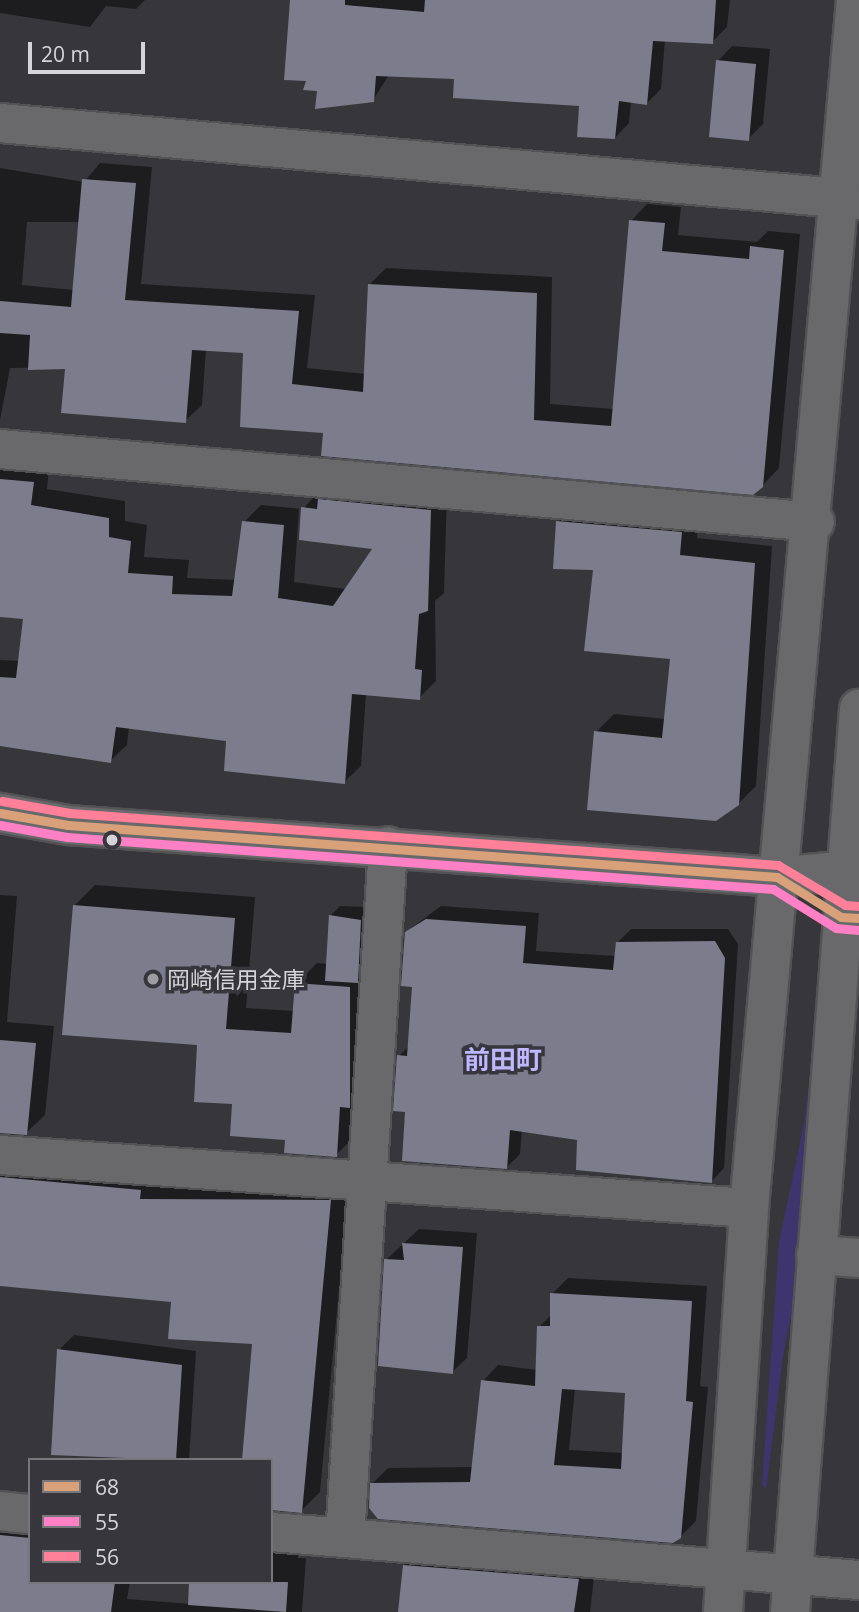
<!DOCTYPE html>
<html>
<head>
<meta charset="utf-8">
<style>
  body { margin:0 }
  #map { position:relative; width:859px; height:1612px; overflow:hidden; background:#37373b; font-family:"Open Sans","Noto Sans JP",sans-serif }
  div>[style] { position:absolute }
  .green>* { inset:0; background:#3e356f }
  .shadow>* { inset:0; background:#0007 }
  .building>* { inset:0; background:#7d7c8d }
  .roads { filter:drop-shadow(2px 0 #535356) drop-shadow(-2px 0 #535356) drop-shadow(0 2px #535356) drop-shadow(0 -2px #535356) }
  .minor>* { height:38px; margin:-19px; padding:0 19px; transform-origin:19px; border-radius:19px; background:#69696b }
  .tertiary>* { height:38px; margin:-19px; padding:0 19px; transform-origin:19px; border-radius:19px; background:#69696b }
  .bus-1>* { height:9px; margin:-4.5px; padding:0 4.5px; transform-origin:4.5px; border-radius:4.5px; background:#d9a179 }
  .bus-2>* { height:9px; margin:-4.5px; padding:0 4.5px; transform-origin:4.5px; border-radius:4.5px; background:#ff80c5 }
  .bus-3>* { height:9px; margin:-4.5px; padding:0 4.5px; transform-origin:4.5px; border-radius:4.5px; background:#ff8098 }
  .dots>* { width:19px; height:19px; translate:-50% -50%; box-sizing:border-box; border:4px solid #36363c; border-radius:50% }
  span { translate:-50% -50%; white-space:nowrap; text-align:center; line-height:1.15; -webkit-text-stroke:7px #36363c; paint-order:stroke }
  .poi-label { font-size:23px; color:#d5d5d9 }
  .left { translate:0 -50%; text-align:left }
  .quarter-label { font-size:26px; color:#bdb8ff; font-weight:700 }
  .legend { position:absolute; left:28px; top:1458px; width:245px; height:126px; box-sizing:border-box; background:#36363c; border:2px solid #76767b; margin:0; padding:9px 12px; list-style:none; font-size:21px; color:#d5d5d9 }
  .legend li { display:flex; align-items:center; gap:14px; height:35px }
  .legend b { width:35px; border:2px solid #76767b }
  .scale { position:absolute; left:28px; top:42px; width:117px; height:32px; box-sizing:border-box; border:4px solid #d5d5d9; border-top:0; padding-left:9px; font-size:21px; line-height:24px; white-space:nowrap; color:#d5d5d9; -webkit-text-stroke:5px #36363c; paint-order:stroke }
</style>
</head>
<body>
<div id="map">
  <div class="green">
    <div style="clip-path:polygon(819px 996px,808px 1231px,783px 1356px,766px 1489px,762px 1484px,779px 1242px,804px 1124px)"></div>
  </div>
  <div class="shadow">
    <div style="clip-path:polygon(0 0,145px 0,136px 9px,106px 6px,90px 27px,0 13px)"></div>
    <div style="clip-path:polygon(292px 0,730px 0,727px 27px,712px 42px,665px 39px,661px 89px,647px 103px,631px 101px,629px 123px,615px 138px,581px 104px,456px 77px,389px 75px,373px 100px,308px 79px)"></div>
    <div style="clip-path:polygon(732px 46px,770px 49px,763px 124px,748px 139px,718px 61px)"></div>
    <div style="clip-path:polygon(evenodd,100px 163px,152px 167px,141px 284px,315px 295px,307px 368px,366px 374px,369px 285px,386px 268px,552px 277px,550px 404px,614px 409px,631px 221px,647px 204px,681px 207px,678px 235px,757px 242px,768px 231px,800px 234px,779px 468px,762px 486px,324px 431px,245px 352px,206px 349px,202px 405px,185px 421px,67px 367px,10px 368px,0 420px,0 168px,84px 182px,100px 163px,27px 222px,80px 222px,74px 290px,22px 285px,27px 222px)"></div>
    <div style="clip-path:polygon(evenodd,0 458px,49px 466px,47px 489px,125px 501px,125px 521px,147px 525px,144px 557px,189px 560px,187px 578px,236px 580px,244px 522px,261px 505px,303px 509px,319px 491px,447px 493px,444px 593px,435px 601px,436px 681px,419px 698px,366px 694px,361px 766px,344px 782px,228px 739px,129px 727px,127px 745px,110px 761px,0 745px,0 660px,20px 661px,25px 617px,0 615px,0 458px,299px 509px,375px 547px,346px 589px,294px 582px,299px 509px)"></div>
    <div style="clip-path:polygon(576px 504px,699px 515px,697px 538px,772px 546px,756px 786px,738px 804px,596px 732px,614px 714px,666px 719px,672px 657px,558px 522px)"></div>
    <div style="clip-path:polygon(95px 885px,255px 897px,246px 1008px,294px 1011px,296px 984px,317px 963px,327px 964px,330px 916px,340px 906px,367px 907px,357px 1134px,336px 1155px,287px 1138px,233px 1103px,199px 1044px,74px 906px)"></div>
    <div style="clip-path:polygon(0 895px,17px 896px,7px 1022px,54px 1026px,45px 1115px,26px 1133px,0 1133px)"></div>
    <div style="clip-path:polygon(441px 906px,539px 913px,536px 951px,616px 956px,617px 943px,631px 929px,728px 929px,738px 944px,724px 1168px,711px 1182px,579px 1138px,522px 1130px,520px 1154px,507px 1167px,407px 1110px,399px 1056px,410px 1045px,414px 985px,406px 932px)"></div>
    <div style="clip-path:polygon(0 1161px,349px 1183px,320px 1492px,301px 1511px,271px 1510px,271px 1460px,254px 1343px,173px 1300px,0 1284px)"></div>
    <div style="clip-path:polygon(419px 1229px,477px 1233px,467px 1358px,452px 1372px,386px 1260px)"></div>
    <div style="clip-path:polygon(evenodd,568px 1278px,707px 1286px,700px 1386px,708px 1387px,696px 1521px,680px 1537px,372px 1484px,388px 1468px,474px 1467px,483px 1381px,498px 1365px,537px 1370px,539px 1327px,552px 1314px,552px 1294px,568px 1278px,575px 1388px,627px 1391px,624px 1453px,569px 1450px,575px 1388px)"></div>
    <div style="clip-path:polygon(74px 1335px,196px 1351px,189px 1460px,136px 1460px,59px 1350px)"></div>
    <div style="clip-path:polygon(0 1516px,30px 1518px,30px 1582px,130px 1582px,127px 1599px,243px 1608px,271px 1582px,271px 1520px,299px 1537px,298px 1558px,306px 1558px,302px 1612px,0 1612px)"></div>
    <div style="clip-path:polygon(423px 1547px,596px 1561px,590px 1612px,400px 1612px,404px 1565px)"></div>
  </div>
  <div class="building">
    <div style="clip-path:polygon(290px 0,345px 0,345px 5px,424px 12px,425px 0,716px 0,713px 44px,653px 41px,647px 105px,619px 101px,615px 139px,577px 137px,579px 106px,453px 98px,454px 79px,376px 76px,374px 102px,315px 109px,317px 91px,303px 90px,306px 81px,284px 80px)"></div>
    <div style="clip-path:polygon(716px 60px,756px 64px,749px 141px,709px 137px)"></div>
    <div style="clip-path:polygon(82px 179px,136px 183px,125px 300px,299px 311px,292px 384px,363px 392px,368px 284px,537px 293px,534px 420px,611px 426px,629px 220px,665px 223px,662px 251px,749px 259px,750px 246px,784px 250px,763px 487px,753px 495px,321px 456px,323px 433px,240px 427px,243px 353px,192px 350px,186px 423px,61px 413px,65px 369px,28px 370px,30px 335px,0 333px,0 301px,71px 307px)"></div>
    <div style="clip-path:polygon(0 479px,34px 482px,31px 505px,109px 518px,109px 537px,131px 541px,128px 573px,173px 576px,172px 594px,232px 596px,242px 521px,284px 525px,278px 598px,333px 606px,372px 549px,299px 540px,301px 507px,317px 509px,318px 499px,431px 510px,428px 611px,419px 614px,415px 669px,422px 670px,420px 700px,352px 694px,345px 784px,224px 771px,226px 741px,116px 727px,111px 763px,0 746px,0 677px,16px 678px,23px 619px,0 617px)"></div>
    <div style="clip-path:polygon(556px 521px,682px 532px,680px 555px,755px 563px,739px 805px,716px 821px,587px 810px,594px 731px,662px 738px,670px 659px,584px 651px,593px 570px,553px 569px)"></div>
    <div style="clip-path:polygon(73px 905px,235px 918px,226px 1029px,291px 1033px,295px 983px,350px 987px,350px 1108px,340px 1107px,337px 1157px,284px 1153px,285px 1140px,230px 1136px,232px 1104px,194px 1102px,197px 1045px,62px 1035px)"></div>
    <div style="clip-path:polygon(329px 915px,361px 920px,358px 983px,325px 981px)"></div>
    <div style="clip-path:polygon(426px 919px,526px 926px,523px 963px,613px 970px,616px 942px,715px 941px,725px 958px,712px 1183px,576px 1170px,577px 1140px,510px 1130px,507px 1169px,402px 1161px,405px 1112px,393px 1111px,397px 1055px,407px 1056px,412px 987px,401px 986px,405px 932px)"></div>
    <div style="clip-path:polygon(0 1040px,36px 1043px,27px 1135px,0 1133px)"></div>
    <div style="clip-path:polygon(0 1177px,141px 1190px,140px 1199px,331px 1200px,302px 1513px,271px 1510px,271px 1460px,242px 1460px,252px 1344px,168px 1339px,171px 1302px,0 1286px)"></div>
    <div style="clip-path:polygon(402px 1243px,463px 1247px,453px 1374px,378px 1366px,384px 1259px,404px 1260px)"></div>
    <div style="clip-path:polygon(evenodd,550px 1293px,692px 1301px,686px 1401px,693px 1402px,681px 1538px,673px 1543px,378px 1519px,369px 1508px,370px 1483px,470px 1482px,481px 1380px,535px 1386px,537px 1326px,550px 1326px,550px 1293px,562px 1389px,625px 1393px,621px 1469px,554px 1465px,562px 1389px)"></div>
    <div style="clip-path:polygon(57px 1349px,182px 1365px,176px 1460px,51px 1455px)"></div>
    <div style="clip-path:polygon(0 1535px,30px 1538px,30px 1582px,115px 1582px,111px 1612px,0 1612px)"></div>
    <div style="clip-path:polygon(403px 1565px,579px 1579px,574px 1612px,398px 1612px)"></div>
    <div style="clip-path:polygon(189px 1582px,288px 1582px,286px 1612px,188px 1605px)"></div>
  </div>
  <div class="roads">
    <div class="minor">
      <div style="left:0;top:449px;width:818px;rotate:5.12deg"></div>
      <div style="left:0;top:1155px;width:751px;rotate:4.05deg"></div>
      <div style="left:816px;top:1255px;width:43px;rotate:4deg"></div>
      <div style="left:0;top:1511px;width:30px;rotate:6deg"></div>
      <div style="left:271px;top:1532px;width:590px;rotate:4.67deg"></div>
      <div style="left:345px;top:1538px;width:693px;rotate:-86.44deg"></div>
    </div>
    <div class="tertiary">
      <div style="left:0;top:123px;width:862px;rotate:5.12deg"></div>
      <div style="left:0;top:813px;width:69px;rotate:10deg"></div>
      <div style="left:68px;top:825px;width:711px;rotate:4.19deg"></div>
      <div style="left:777px;top:877px;width:82px;rotate:-5.6deg"></div>
      <div style="left:723px;top:1612px;width:405px;rotate:-86.3deg"></div>
      <div style="left:749px;top:1208px;width:1213px;rotate:-84.94deg"></div>
      <div style="left:790px;top:1612px;width:906px;rotate:-85.63deg"></div>
    </div>
  </div>
  <div class="bus-1">
    <div style="left:0;top:813px;width:69px;rotate:10deg"></div>
    <div style="left:68px;top:825px;width:711px;rotate:4.19deg"></div>
    <div style="left:777px;top:877px;width:75px;rotate:32deg"></div>
    <div style="left:841px;top:917px;width:18px;rotate:3deg"></div>
  </div>
  <div class="bus-2">
    <div style="left:0;top:825px;width:68px;rotate:10.2deg"></div>
    <div style="left:67px;top:837px;width:708px;rotate:4.21deg"></div>
    <div style="left:773px;top:889px;width:74px;rotate:31.8deg"></div>
    <div style="left:836px;top:928px;width:22px;rotate:5deg"></div>
  </div>
  <div class="bus-3">
    <div style="left:2px;top:801px;width:69px;rotate:10deg"></div>
    <div style="left:70px;top:813px;width:710px;rotate:4.2deg"></div>
    <div style="left:778px;top:865px;width:78px;rotate:30.8deg"></div>
    <div style="left:845px;top:905px;width:14px;rotate:4deg"></div>
  </div>
  <div class="dots">
    <div style="left:112px;top:840px;background:#d5d5d9"></div>
    <div style="left:153px;top:979px;background:#9e9ea2"></div>
  </div>
  <div class="poi-label">
    <span class="left" style="left:167px;top:979px">岡崎信用金庫</span>
  </div>
  <div class="quarter-label">
    <span style="left:503px;top:1060px">前田町</span>
  </div>
  <ul class="legend">
  <li><b style="height:9px;background:#d9a179"></b>68</li>
  <li><b style="height:9px;background:#ff80c5"></b>55</li>
  <li><b style="height:9px;background:#ff8098"></b>56</li>
  </ul>
  <div class="scale">20 m</div>
</div>
</body>
</html>
